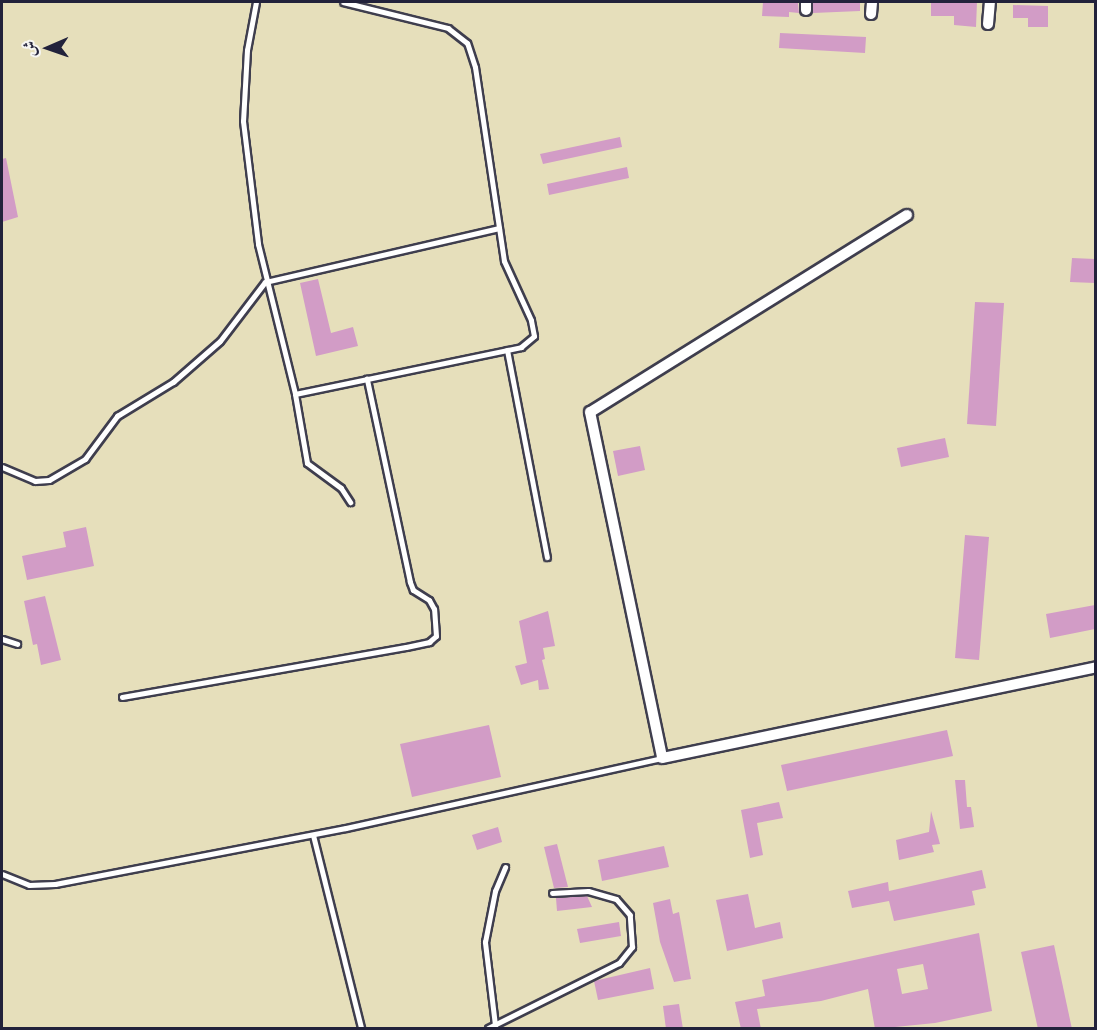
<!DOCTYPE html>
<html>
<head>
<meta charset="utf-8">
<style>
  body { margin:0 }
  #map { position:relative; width:1097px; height:1030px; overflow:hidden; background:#e6dfbb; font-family:"IM FELL French Canon",Amiri,serif }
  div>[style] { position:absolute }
  .building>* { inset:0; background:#d29cc6 }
  .roads { filter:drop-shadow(2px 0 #3f3e4e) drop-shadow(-2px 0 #3f3e4e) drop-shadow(0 2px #3f3e4e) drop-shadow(0 -2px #3f3e4e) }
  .service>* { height:5px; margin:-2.5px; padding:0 2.5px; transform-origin:2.5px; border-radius:2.5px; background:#fff }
  .minor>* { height:10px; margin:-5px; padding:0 5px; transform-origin:5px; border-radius:5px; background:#fff }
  span { translate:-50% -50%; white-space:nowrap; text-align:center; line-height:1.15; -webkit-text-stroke:4.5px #f6f6f2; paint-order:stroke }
  .frame { position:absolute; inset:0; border:3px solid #22223b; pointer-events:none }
  .north { position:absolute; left:18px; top:18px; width:60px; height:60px; -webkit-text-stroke:4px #f6f6f2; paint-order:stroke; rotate:268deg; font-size:16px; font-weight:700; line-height:24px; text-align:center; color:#22223b }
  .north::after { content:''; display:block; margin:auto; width:21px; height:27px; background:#22223b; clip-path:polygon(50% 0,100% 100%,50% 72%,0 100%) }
</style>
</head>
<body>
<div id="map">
  <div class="building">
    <div style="clip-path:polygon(763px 2px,798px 3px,799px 13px,789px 12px,789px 17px,762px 16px)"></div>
    <div style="clip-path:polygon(813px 2px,860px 2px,860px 11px,813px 13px)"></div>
    <div style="clip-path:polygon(931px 2px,977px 2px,976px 27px,954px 25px,954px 16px,931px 16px)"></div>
    <div style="clip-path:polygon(1013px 5px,1048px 6px,1048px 27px,1028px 27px,1028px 18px,1013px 18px)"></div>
    <div style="clip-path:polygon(780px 33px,866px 37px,865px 53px,779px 48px)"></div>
    <div style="clip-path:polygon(620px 137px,622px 147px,543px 164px,540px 154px)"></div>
    <div style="clip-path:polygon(6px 158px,18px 217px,2px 222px,2px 159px)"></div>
    <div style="clip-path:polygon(627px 167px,629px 178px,549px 195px,547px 184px)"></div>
    <div style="clip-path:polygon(1072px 258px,1095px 259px,1095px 283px,1070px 282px)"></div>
    <div style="clip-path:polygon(318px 279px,331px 333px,353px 327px,358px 346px,316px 356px,300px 283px)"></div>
    <div style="clip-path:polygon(975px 302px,1004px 303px,996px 426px,967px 424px)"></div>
    <div style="clip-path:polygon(945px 438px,949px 457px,901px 467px,897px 448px)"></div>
    <div style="clip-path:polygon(640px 446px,645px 470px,618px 476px,613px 451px)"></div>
    <div style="clip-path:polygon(86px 527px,94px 566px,27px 580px,22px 556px,66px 547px,63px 532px)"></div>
    <div style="clip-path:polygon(965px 535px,989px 537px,979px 660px,955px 658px)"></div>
    <div style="clip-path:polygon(45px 596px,61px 660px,41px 665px,37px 644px,33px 645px,24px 601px)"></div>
    <div style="clip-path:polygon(1095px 605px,1095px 629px,1050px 638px,1046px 614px)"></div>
    <div style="clip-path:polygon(548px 611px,555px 646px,543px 648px,545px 659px,542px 660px,549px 689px,539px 690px,538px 680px,521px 685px,515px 666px,527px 663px,519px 621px)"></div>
    <div style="clip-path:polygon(489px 725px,501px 777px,412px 797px,400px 744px)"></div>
    <div style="clip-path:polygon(947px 730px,953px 756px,787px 791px,781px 765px)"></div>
    <div style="clip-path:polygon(955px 780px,965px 780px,967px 807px,971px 807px,974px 827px,960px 829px)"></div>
    <div style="clip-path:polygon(779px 802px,783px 818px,757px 823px,763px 855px,750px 858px,741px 810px)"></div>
    <div style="clip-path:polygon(931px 811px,940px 844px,932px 845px,934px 852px,899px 860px,896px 840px,929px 832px)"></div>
    <div style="clip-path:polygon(498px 827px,502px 842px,477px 850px,472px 835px)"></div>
    <div style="clip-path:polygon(557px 844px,568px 887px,554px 888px,544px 847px)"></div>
    <div style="clip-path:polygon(664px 846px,669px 867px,602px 881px,598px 860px)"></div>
    <div style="clip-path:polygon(982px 870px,986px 888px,972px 891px,975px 905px,894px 921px,889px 901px,852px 908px,848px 891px,888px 882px,889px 891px)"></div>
    <div style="clip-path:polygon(748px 894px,755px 928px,780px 922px,783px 938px,727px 951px,716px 900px)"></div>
    <div style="clip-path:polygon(587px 896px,592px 907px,557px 911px,556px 898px)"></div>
    <div style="clip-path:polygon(670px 899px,673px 914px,679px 912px,691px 979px,674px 982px,660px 942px,653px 903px)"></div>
    <div style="clip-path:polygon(619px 922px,621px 936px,580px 943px,577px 929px)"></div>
    <div style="clip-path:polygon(evenodd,979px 933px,992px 1011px,935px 1023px,875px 1029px,868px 989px,821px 1001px,757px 1009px,761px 1029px,741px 1029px,735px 1002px,765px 996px,762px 980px,979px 933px,923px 964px,928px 989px,902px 994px,897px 969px,923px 964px)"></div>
    <div style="clip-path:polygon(1054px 945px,1072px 1029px,1038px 1029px,1021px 952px)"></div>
    <div style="clip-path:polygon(650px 968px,654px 989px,598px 1000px,594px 981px)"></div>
    <div style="clip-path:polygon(679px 1004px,683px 1029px,666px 1029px,663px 1006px)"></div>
  </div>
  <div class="roads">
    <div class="service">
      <div style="left:256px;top:2px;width:49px;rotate:100.6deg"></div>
      <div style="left:247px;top:50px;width:71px;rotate:93.2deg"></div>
      <div style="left:243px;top:121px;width:124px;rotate:83deg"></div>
      <div style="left:258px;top:244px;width:154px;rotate:76.1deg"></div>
      <div style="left:295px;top:394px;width:70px;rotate:80.1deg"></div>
      <div style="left:307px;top:463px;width:42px;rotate:36.3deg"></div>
      <div style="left:341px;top:488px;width:17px;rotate:57deg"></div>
      <div style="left:507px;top:350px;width:211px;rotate:79.1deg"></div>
      <div style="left:295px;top:394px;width:231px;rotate:-11.7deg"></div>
      <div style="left:521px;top:347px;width:17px;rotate:-40deg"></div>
      <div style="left:534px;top:336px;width:16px;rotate:-101deg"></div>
      <div style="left:531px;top:320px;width:65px;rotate:-114.6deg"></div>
      <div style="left:504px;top:261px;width:196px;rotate:-98.5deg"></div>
      <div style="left:475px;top:67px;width:25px;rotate:-108deg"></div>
      <div style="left:467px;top:43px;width:24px;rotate:-142deg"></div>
      <div style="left:448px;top:28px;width:108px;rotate:-166.1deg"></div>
      <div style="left:2px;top:467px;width:36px;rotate:23deg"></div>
      <div style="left:35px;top:481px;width:14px;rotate:-4deg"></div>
      <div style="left:49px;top:480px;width:42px;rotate:-30.3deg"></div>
      <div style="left:85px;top:459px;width:54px;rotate:-53.3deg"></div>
      <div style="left:117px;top:416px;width:66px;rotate:-31.3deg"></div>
      <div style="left:173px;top:382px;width:62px;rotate:-41.1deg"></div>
      <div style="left:220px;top:341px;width:74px;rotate:-52.7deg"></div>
      <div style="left:265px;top:282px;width:240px;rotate:-13deg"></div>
      <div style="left:2px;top:639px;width:16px;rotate:18deg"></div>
      <div style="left:122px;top:697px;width:288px;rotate:-10deg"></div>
      <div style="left:406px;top:647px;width:24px;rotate:-12deg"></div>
      <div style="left:429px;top:642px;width:9px;rotate:-41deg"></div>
      <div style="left:436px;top:636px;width:27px;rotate:-94deg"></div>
      <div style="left:434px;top:609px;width:10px;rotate:-119deg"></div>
      <div style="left:429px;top:600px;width:19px;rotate:-148deg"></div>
      <div style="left:413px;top:590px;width:9px;rotate:-111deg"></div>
      <div style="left:410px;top:582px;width:208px;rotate:-102deg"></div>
      <div style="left:313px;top:835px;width:199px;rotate:76deg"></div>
      <div style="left:2px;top:874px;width:29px;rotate:22deg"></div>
      <div style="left:29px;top:885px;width:26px;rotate:-2deg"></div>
      <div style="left:55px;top:884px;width:296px;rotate:-10.9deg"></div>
      <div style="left:346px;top:828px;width:324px;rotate:-12.5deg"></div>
      <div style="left:495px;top:1025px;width:84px;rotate:-96.9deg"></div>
      <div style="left:485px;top:942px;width:52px;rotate:-78.9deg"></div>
      <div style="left:495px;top:891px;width:26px;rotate:-67deg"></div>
      <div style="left:488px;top:1028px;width:146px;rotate:-26.4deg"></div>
      <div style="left:619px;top:963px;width:21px;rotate:-51deg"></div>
      <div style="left:632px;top:947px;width:32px;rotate:-94deg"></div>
      <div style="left:630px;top:915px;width:21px;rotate:-131deg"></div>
      <div style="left:616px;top:899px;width:29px;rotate:-164deg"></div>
      <div style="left:588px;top:891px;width:36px;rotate:177deg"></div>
    </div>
    <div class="minor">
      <div style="left:806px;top:10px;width:8px;rotate:-90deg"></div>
      <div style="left:871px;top:14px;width:12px;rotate:-85deg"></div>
      <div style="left:988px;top:24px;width:22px;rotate:-85deg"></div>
      <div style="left:907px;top:215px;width:373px;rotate:148.1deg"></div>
      <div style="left:590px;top:412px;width:353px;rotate:78.2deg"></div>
      <div style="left:662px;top:758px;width:443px;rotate:-11.8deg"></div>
    </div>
  </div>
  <div class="frame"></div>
  <div class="north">ش</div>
</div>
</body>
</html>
